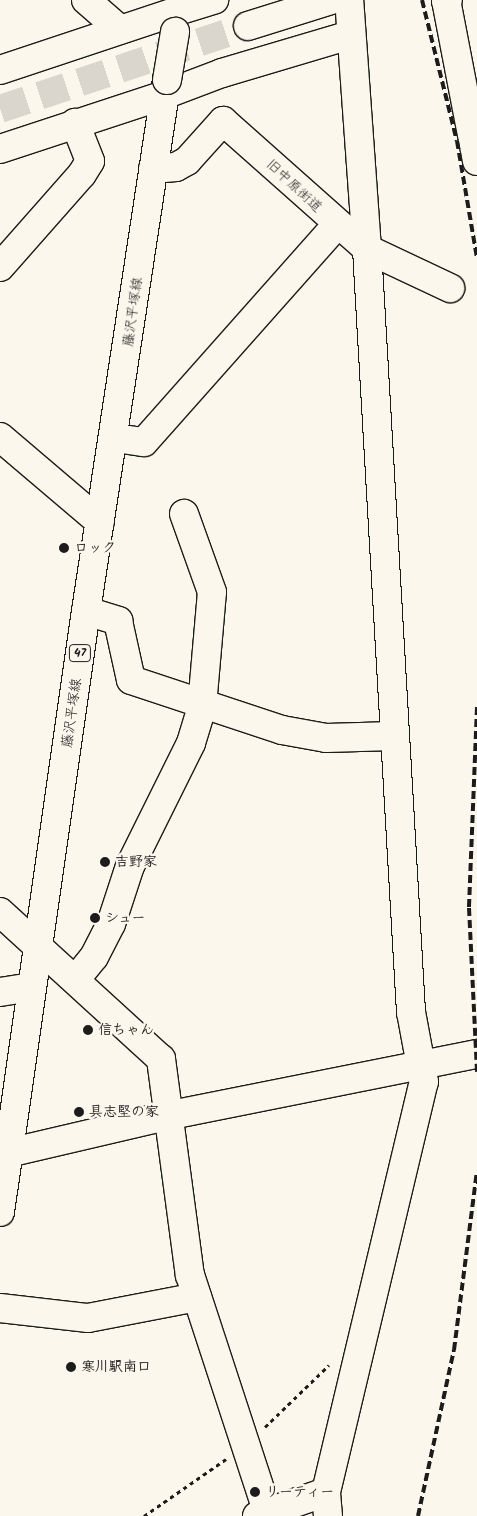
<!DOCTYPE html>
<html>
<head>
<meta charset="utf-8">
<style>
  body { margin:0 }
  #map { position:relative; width:477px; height:1516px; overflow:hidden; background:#fbf7ec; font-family:Kalam,"Klee One",sans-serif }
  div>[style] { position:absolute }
  .major-tunnel>* { height:28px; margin-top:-14px; transform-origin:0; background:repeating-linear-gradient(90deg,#dad6cd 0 28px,transparent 0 42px) }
  .path>* { height:3px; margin-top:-1.5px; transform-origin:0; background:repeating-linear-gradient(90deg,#1c1c1c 0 4px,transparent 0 8px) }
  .roads { filter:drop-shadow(1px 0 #1c1c1c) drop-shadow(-1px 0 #1c1c1c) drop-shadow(0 1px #1c1c1c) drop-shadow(0 -1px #1c1c1c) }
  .minor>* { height:28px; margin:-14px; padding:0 14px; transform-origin:14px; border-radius:14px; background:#fbf7ec }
  .major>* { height:28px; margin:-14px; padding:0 14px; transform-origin:14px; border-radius:14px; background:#fbf7ec }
  .rail>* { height:4px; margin-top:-2px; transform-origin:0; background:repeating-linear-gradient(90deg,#1c1c1c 0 8px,transparent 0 12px) }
  .bridges { filter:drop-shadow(1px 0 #1c1c1c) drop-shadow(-1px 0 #1c1c1c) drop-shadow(0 1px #1c1c1c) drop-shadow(0 -1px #1c1c1c) }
  .major-bridge>* { height:28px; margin:-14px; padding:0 14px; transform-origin:14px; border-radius:14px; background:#fbf7ec }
  .dots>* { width:14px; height:14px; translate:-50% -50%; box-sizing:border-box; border:2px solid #fbf7ec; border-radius:50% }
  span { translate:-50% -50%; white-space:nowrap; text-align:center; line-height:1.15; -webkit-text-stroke:5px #fbf7ec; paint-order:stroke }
  .shield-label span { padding:1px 4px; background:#fbf7ec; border:1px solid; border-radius:4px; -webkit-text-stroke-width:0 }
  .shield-label { font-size:12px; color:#1c1c1c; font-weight:700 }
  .street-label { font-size:14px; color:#1c1c1c }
  .poi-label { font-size:14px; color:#1c1c1c; font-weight:700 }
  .left { translate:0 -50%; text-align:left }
</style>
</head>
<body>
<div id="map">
  <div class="major-tunnel">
    <div style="left:0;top:109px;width:262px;rotate:-18.5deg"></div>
  </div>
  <div class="path">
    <div style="left:265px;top:1427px;width:89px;rotate:-44.1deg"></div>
    <div style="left:144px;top:1516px;width:100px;rotate:-34.8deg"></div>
  </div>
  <div class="roads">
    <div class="minor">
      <div style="left:86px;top:0;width:43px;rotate:41.2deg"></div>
      <div style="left:446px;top:0;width:164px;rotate:79.1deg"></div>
      <div style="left:177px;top:11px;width:39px;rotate:-17deg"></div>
      <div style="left:164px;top:95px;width:62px;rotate:-20.8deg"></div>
      <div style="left:222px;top:73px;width:134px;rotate:-16.5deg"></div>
      <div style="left:153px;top:169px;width:23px;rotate:-5deg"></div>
      <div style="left:176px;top:167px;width:13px;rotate:-29deg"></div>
      <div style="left:187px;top:161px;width:54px;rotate:-48deg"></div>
      <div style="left:223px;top:121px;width:193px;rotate:41.6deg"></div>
      <div style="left:367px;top:249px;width:92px;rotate:25.2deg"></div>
      <div style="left:0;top:267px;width:124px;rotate:-48.6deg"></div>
      <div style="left:82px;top:174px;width:15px;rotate:-58deg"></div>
      <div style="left:90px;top:161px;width:41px;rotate:-111.5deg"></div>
      <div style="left:0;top:437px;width:131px;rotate:40.4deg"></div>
      <div style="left:115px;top:438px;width:29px;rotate:8deg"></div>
      <div style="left:144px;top:442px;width:290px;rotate:-48.4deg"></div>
      <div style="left:86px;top:611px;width:34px;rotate:17deg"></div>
      <div style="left:118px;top:621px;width:60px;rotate:77.6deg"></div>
      <div style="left:131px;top:680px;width:159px;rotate:18.3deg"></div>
      <div style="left:282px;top:730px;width:45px;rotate:10.3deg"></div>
      <div style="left:326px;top:738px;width:68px;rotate:-1.7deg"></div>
      <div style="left:0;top:912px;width:218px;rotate:42.4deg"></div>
      <div style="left:161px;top:1059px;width:218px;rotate:82.4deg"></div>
      <div style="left:190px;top:1275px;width:250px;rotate:71.9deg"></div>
      <div style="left:76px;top:979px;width:28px;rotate:-51deg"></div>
      <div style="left:94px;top:957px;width:37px;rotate:-63deg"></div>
      <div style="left:111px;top:924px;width:61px;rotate:-71.9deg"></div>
      <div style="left:130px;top:866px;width:137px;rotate:-63.6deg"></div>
      <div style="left:191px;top:743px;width:39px;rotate:-73deg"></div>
      <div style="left:202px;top:706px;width:114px;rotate:-85deg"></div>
      <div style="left:212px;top:592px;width:83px;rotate:-109.7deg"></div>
      <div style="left:0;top:992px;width:32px;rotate:-9deg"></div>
      <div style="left:0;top:1155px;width:176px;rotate:-13.2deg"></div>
      <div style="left:171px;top:1115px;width:312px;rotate:-11.3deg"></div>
      <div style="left:0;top:1308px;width:89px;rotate:6.5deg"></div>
      <div style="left:88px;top:1318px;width:111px;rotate:-10.9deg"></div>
      <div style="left:257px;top:1516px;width:73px;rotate:-19.2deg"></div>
      <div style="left:328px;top:1516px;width:24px;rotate:-95deg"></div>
      <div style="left:326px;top:1492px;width:422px;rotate:-76.6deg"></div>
      <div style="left:424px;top:1082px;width:71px;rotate:-100.5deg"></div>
      <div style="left:411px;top:1012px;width:764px;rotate:-93.3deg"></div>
      <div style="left:367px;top:249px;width:250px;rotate:-94.1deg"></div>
    </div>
    <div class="major">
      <div style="left:446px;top:1px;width:2px;rotate:-27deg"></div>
      <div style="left:248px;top:26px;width:87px;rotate:-17.4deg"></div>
      <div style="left:0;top:70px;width:187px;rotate:-18.4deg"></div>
      <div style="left:0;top:149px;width:173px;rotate:-18.2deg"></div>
      <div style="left:0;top:1212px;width:607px;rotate:-81.86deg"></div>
      <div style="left:86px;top:611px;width:537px;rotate:-81.33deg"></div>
    </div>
  </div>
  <div class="rail">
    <div style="left:422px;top:0;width:145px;rotate:76.1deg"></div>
    <div style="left:457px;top:141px;width:119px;rotate:80.3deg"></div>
    <div style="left:477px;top:707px;width:201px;rotate:92.3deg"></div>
    <div style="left:469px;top:908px;width:165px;rotate:87.2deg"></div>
    <div style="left:418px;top:1516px;width:170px;rotate:-77.8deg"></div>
    <div style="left:454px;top:1350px;width:180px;rotate:-82.7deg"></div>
  </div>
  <div class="bridges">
    <div class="major-bridge">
      <div style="left:167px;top:80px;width:49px;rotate:-80.5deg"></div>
    </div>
  </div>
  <div class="dots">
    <div style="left:64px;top:548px;background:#1c1c1c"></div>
    <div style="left:105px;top:862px;background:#1c1c1c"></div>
    <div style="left:95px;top:918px;background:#1c1c1c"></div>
    <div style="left:88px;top:1030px;background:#1c1c1c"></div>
    <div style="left:79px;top:1112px;background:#1c1c1c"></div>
    <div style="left:71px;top:1367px;background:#1c1c1c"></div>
    <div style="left:255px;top:1492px;background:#1c1c1c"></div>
  </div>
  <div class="shield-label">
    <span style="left:80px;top:653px">47</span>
  </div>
  <div class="street-label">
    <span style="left:294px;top:186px;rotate:43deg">旧中原街道</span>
    <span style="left:133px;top:312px;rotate:-82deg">藤沢平塚線</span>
    <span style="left:72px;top:713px;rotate:-82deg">藤沢平塚線</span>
  </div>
  <div class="poi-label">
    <span class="left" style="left:74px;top:548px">ロック</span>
    <span class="left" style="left:115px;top:862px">吉野家</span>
    <span class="left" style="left:105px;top:918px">シュー</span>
    <span class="left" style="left:98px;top:1030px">信ちゃん</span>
    <span class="left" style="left:89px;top:1112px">具志堅の家</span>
    <span class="left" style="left:81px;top:1367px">寒川駅南口</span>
    <span class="left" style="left:265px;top:1492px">リーティー</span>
  </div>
</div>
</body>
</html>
